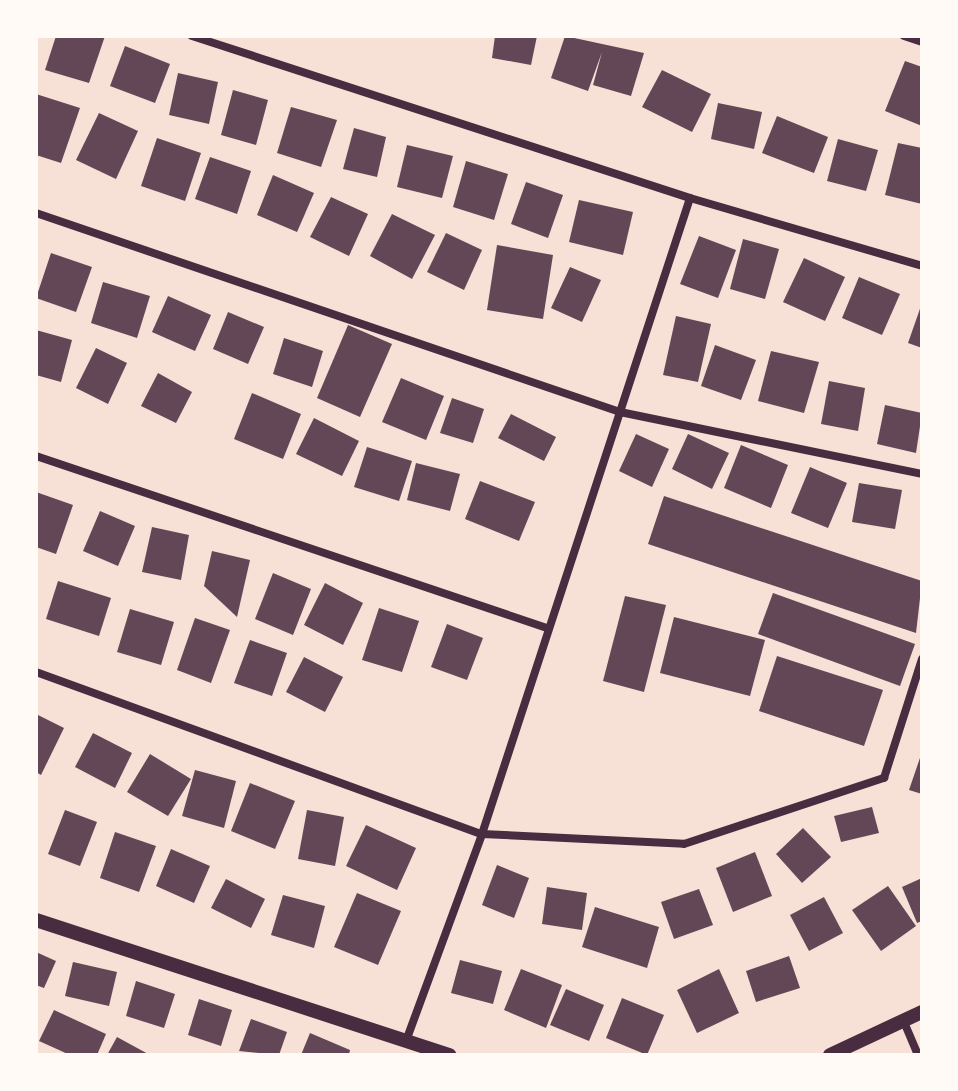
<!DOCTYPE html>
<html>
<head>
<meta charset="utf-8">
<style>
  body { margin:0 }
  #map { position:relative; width:958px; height:1091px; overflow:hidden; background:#f7e1d7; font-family:Quicksand,sans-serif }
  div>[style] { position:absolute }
  .building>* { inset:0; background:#644757 }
  .minor>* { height:8px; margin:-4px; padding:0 4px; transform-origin:4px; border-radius:4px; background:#4a2c40 }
  .tertiary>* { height:14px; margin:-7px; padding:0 7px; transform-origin:7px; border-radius:7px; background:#4a2c40 }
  span { translate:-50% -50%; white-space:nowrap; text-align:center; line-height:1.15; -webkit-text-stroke:6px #fffaf5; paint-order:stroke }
  .frame { position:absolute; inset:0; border:38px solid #fffaf5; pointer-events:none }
</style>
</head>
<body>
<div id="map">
  <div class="building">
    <div style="clip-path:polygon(56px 36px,105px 36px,89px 83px,45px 70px)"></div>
    <div style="clip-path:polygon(495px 36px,537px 36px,531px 65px,492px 58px)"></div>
    <div style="clip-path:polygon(565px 36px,644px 53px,631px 96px,593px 85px,602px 52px,588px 91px,551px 78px)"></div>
    <div style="clip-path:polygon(125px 46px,170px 64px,155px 103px,110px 86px)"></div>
    <div style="clip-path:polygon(905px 61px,922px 67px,922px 126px,885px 111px)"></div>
    <div style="clip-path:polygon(662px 70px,711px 94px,692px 132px,642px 107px)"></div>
    <div style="clip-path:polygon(178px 73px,218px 82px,209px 124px,169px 115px)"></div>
    <div style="clip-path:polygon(233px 90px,268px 100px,256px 145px,221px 135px)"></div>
    <div style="clip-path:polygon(36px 94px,80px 108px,61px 163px,36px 155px)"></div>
    <div style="clip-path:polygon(718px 103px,762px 112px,754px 149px,711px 139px)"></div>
    <div style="clip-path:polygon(291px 107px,337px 120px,321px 167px,277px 153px)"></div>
    <div style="clip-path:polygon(99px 113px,138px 131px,116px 179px,76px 160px)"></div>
    <div style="clip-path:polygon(777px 116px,828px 137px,814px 173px,762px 153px)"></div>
    <div style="clip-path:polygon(354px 128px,386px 137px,377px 177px,343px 169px)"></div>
    <div style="clip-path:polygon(157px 138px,201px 153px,185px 201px,141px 186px)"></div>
    <div style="clip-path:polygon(838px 139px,878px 150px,866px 191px,827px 181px)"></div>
    <div style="clip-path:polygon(898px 143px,922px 148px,922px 204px,885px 195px)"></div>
    <div style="clip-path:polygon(407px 145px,453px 156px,442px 198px,397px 187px)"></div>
    <div style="clip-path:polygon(210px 157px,251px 171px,237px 214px,195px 199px)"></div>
    <div style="clip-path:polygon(466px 161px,508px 174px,494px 220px,453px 207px)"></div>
    <div style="clip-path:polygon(273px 175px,314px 193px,297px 232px,257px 215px)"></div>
    <div style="clip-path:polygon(526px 182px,563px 195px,548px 238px,511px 224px)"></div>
    <div style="clip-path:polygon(331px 197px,368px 214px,349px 256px,310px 237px)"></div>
    <div style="clip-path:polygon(579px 200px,633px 212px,623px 255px,569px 242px)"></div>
    <div style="clip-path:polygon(392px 214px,435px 235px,412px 279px,370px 256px)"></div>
    <div style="clip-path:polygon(446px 233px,482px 250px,464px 290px,427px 272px)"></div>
    <div style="clip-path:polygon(699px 236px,736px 250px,718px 298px,680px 284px)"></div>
    <div style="clip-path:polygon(743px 239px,779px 249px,765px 299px,730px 289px)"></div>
    <div style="clip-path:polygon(497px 245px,553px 255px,543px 319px,487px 310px)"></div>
    <div style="clip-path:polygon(51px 253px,92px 267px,76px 312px,36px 298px)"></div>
    <div style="clip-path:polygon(804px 258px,845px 277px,825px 321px,783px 302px)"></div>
    <div style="clip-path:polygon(570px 267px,601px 280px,582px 322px,551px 308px)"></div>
    <div style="clip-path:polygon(859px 277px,900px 294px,882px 335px,842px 318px)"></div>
    <div style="clip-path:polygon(103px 282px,150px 296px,137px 338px,91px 323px)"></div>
    <div style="clip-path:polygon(168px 296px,211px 315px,195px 351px,152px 332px)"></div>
    <div style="clip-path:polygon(922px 303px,922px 348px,908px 343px)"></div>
    <div style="clip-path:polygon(228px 312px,264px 327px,248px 364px,213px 349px)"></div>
    <div style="clip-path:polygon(676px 316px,711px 324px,698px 382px,663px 375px)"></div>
    <div style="clip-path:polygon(348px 325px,392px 344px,360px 417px,317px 398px)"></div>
    <div style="clip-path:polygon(36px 330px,72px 340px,61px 382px,36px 375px)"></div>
    <div style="clip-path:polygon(284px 338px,323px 351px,312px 387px,273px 374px)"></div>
    <div style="clip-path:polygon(715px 345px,756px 360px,741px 400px,701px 386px)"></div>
    <div style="clip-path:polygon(96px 348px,127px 363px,108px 404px,76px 388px)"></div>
    <div style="clip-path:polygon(771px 351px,819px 362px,804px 413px,758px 401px)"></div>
    <div style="clip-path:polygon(158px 373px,192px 392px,176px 423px,141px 406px)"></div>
    <div style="clip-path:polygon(401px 378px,444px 396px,426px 440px,382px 422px)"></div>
    <div style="clip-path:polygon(829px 381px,865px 388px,858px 431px,821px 424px)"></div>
    <div style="clip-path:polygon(252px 393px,301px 414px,283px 459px,234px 439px)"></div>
    <div style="clip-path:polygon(452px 398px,484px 409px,473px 443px,440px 433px)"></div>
    <div style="clip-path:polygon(885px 405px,922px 413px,916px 453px,877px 444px)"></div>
    <div style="clip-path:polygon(511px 414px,556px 437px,544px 461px,498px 438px)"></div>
    <div style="clip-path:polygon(314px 418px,359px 441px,342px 476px,296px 454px)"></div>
    <div style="clip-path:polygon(636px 434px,669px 449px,652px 487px,619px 471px)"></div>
    <div style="clip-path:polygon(688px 434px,729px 453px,712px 489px,672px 469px)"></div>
    <div style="clip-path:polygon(741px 445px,788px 465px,771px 508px,724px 488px)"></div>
    <div style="clip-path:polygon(367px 447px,412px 461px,399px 501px,354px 487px)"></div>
    <div style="clip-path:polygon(416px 463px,460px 474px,450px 511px,407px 500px)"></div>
    <div style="clip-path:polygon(810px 467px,847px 483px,828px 528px,791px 513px)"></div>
    <div style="clip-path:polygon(480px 481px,535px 502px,519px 541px,465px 519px)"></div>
    <div style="clip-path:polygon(859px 483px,902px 490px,895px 529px,852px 522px)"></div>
    <div style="clip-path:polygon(36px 492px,73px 505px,56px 554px,36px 547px)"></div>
    <div style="clip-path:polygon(664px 496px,922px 581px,916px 633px,648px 544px)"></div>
    <div style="clip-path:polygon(100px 511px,135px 526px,118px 566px,83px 551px)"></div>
    <div style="clip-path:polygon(152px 527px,189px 535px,181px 580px,142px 572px)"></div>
    <div style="clip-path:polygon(212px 551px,250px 560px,237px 617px,204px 586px)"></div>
    <div style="clip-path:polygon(273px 573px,311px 589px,293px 635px,255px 619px)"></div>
    <div style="clip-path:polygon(58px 581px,111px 598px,99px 636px,46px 619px)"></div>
    <div style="clip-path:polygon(325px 583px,363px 603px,343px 645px,304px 625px)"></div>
    <div style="clip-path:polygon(773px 593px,915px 644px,900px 686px,758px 634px)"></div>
    <div style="clip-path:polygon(625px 596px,666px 605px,644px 692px,603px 681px)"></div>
    <div style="clip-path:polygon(379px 608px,419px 621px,402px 672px,362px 660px)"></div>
    <div style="clip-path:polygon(130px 609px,174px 622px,161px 665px,117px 652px)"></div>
    <div style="clip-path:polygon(674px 617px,765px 640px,750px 696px,660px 673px)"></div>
    <div style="clip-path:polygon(195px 618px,230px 630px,211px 683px,177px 670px)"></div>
    <div style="clip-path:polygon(447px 624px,483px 638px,467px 680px,431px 667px)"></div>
    <div style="clip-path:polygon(250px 640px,287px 653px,272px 696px,234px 683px)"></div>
    <div style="clip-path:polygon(777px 656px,883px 690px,864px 746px,759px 711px)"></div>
    <div style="clip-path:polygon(304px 657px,343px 677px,325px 712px,286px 692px)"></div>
    <div style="clip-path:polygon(36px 714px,64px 728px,41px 775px,36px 772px)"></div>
    <div style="clip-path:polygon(93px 733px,132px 753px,115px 788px,75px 767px)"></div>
    <div style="clip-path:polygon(922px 752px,922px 794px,909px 790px)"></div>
    <div style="clip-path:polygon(150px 754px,191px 779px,168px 816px,127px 792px)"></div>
    <div style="clip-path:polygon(195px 770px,236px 781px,224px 828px,182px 816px)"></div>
    <div style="clip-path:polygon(250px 783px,295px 801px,275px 849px,231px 831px)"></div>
    <div style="clip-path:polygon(872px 807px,879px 833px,841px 842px,834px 816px)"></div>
    <div style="clip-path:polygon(65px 810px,97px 822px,80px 866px,48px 854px)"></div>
    <div style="clip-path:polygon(307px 810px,344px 817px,335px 866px,298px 859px)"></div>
    <div style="clip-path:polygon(366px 825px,416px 848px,397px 890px,346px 866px)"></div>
    <div style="clip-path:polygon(803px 828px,831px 857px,802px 883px,776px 854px)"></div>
    <div style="clip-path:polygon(115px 832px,156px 846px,139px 892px,100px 878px)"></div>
    <div style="clip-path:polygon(171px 849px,210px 866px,194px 903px,156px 886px)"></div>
    <div style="clip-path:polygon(755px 852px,772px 896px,733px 912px,716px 868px)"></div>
    <div style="clip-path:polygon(497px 865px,529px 878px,514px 918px,482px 905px)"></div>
    <div style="clip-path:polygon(922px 878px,922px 921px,917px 923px,902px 887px)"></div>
    <div style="clip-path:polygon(226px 879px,265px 899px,251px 928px,211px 908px)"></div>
    <div style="clip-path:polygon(888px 886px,916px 926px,881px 951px,852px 910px)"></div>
    <div style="clip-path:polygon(547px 887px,587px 893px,582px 930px,542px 924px)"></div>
    <div style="clip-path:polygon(699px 889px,713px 925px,674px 939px,661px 902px)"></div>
    <div style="clip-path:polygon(357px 893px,401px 911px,378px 965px,334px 947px)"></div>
    <div style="clip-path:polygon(283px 895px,325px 906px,314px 948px,271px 935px)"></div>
    <div style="clip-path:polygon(824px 897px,843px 933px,809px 951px,790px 915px)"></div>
    <div style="clip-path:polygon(595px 907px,659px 927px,647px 968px,582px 947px)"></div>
    <div style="clip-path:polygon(36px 952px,56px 961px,44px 988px,36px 985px)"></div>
    <div style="clip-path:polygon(789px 956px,800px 988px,756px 1002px,746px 971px)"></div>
    <div style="clip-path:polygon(460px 960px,502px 971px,493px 1004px,451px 993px)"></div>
    <div style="clip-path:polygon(73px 962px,117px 972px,109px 1006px,65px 996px)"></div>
    <div style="clip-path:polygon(521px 969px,562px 985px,546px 1028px,504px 1010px)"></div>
    <div style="clip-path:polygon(719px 969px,739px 1013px,697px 1033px,677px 990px)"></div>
    <div style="clip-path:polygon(136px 981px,175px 994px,164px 1028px,126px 1016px)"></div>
    <div style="clip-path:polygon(566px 989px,604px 1005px,589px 1041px,550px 1025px)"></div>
    <div style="clip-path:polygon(622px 998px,664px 1015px,647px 1055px,606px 1038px)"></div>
    <div style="clip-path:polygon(199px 999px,232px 1010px,221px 1046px,188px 1035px)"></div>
    <div style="clip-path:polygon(54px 1010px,106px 1034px,97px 1055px,70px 1055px,39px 1041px)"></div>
    <div style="clip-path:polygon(251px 1019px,287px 1032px,279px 1055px,239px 1051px)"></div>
    <div style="clip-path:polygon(310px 1033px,350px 1050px,349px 1055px,301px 1055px)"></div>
    <div style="clip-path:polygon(117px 1037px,150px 1055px,107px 1055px)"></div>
  </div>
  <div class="minor">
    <div style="left:192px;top:36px;width:524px;rotate:18.02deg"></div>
    <div style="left:690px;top:198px;width:242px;rotate:16.3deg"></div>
    <div style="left:904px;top:36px;width:19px;rotate:18deg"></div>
    <div style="left:36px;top:213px;width:617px;rotate:18.82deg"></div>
    <div style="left:620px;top:412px;width:308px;rotate:11.6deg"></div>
    <div style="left:36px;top:456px;width:539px;rotate:18.6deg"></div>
    <div style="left:36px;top:672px;width:475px;rotate:20deg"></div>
    <div style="left:482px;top:834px;width:202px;rotate:2.8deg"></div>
    <div style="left:684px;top:844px;width:211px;rotate:-18.3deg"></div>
    <div style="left:884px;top:778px;width:125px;rotate:-72.3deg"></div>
    <div style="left:904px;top:1022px;width:36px;rotate:67deg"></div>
    <div style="left:406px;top:1041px;width:221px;rotate:-69.8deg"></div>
    <div style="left:482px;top:834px;width:669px;rotate:-71.89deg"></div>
  </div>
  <div class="tertiary">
    <div style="left:36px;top:920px;width:435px;rotate:18.1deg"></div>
    <div style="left:830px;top:1055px;width:102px;rotate:-25.1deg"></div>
  </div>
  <div class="frame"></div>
</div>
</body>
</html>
